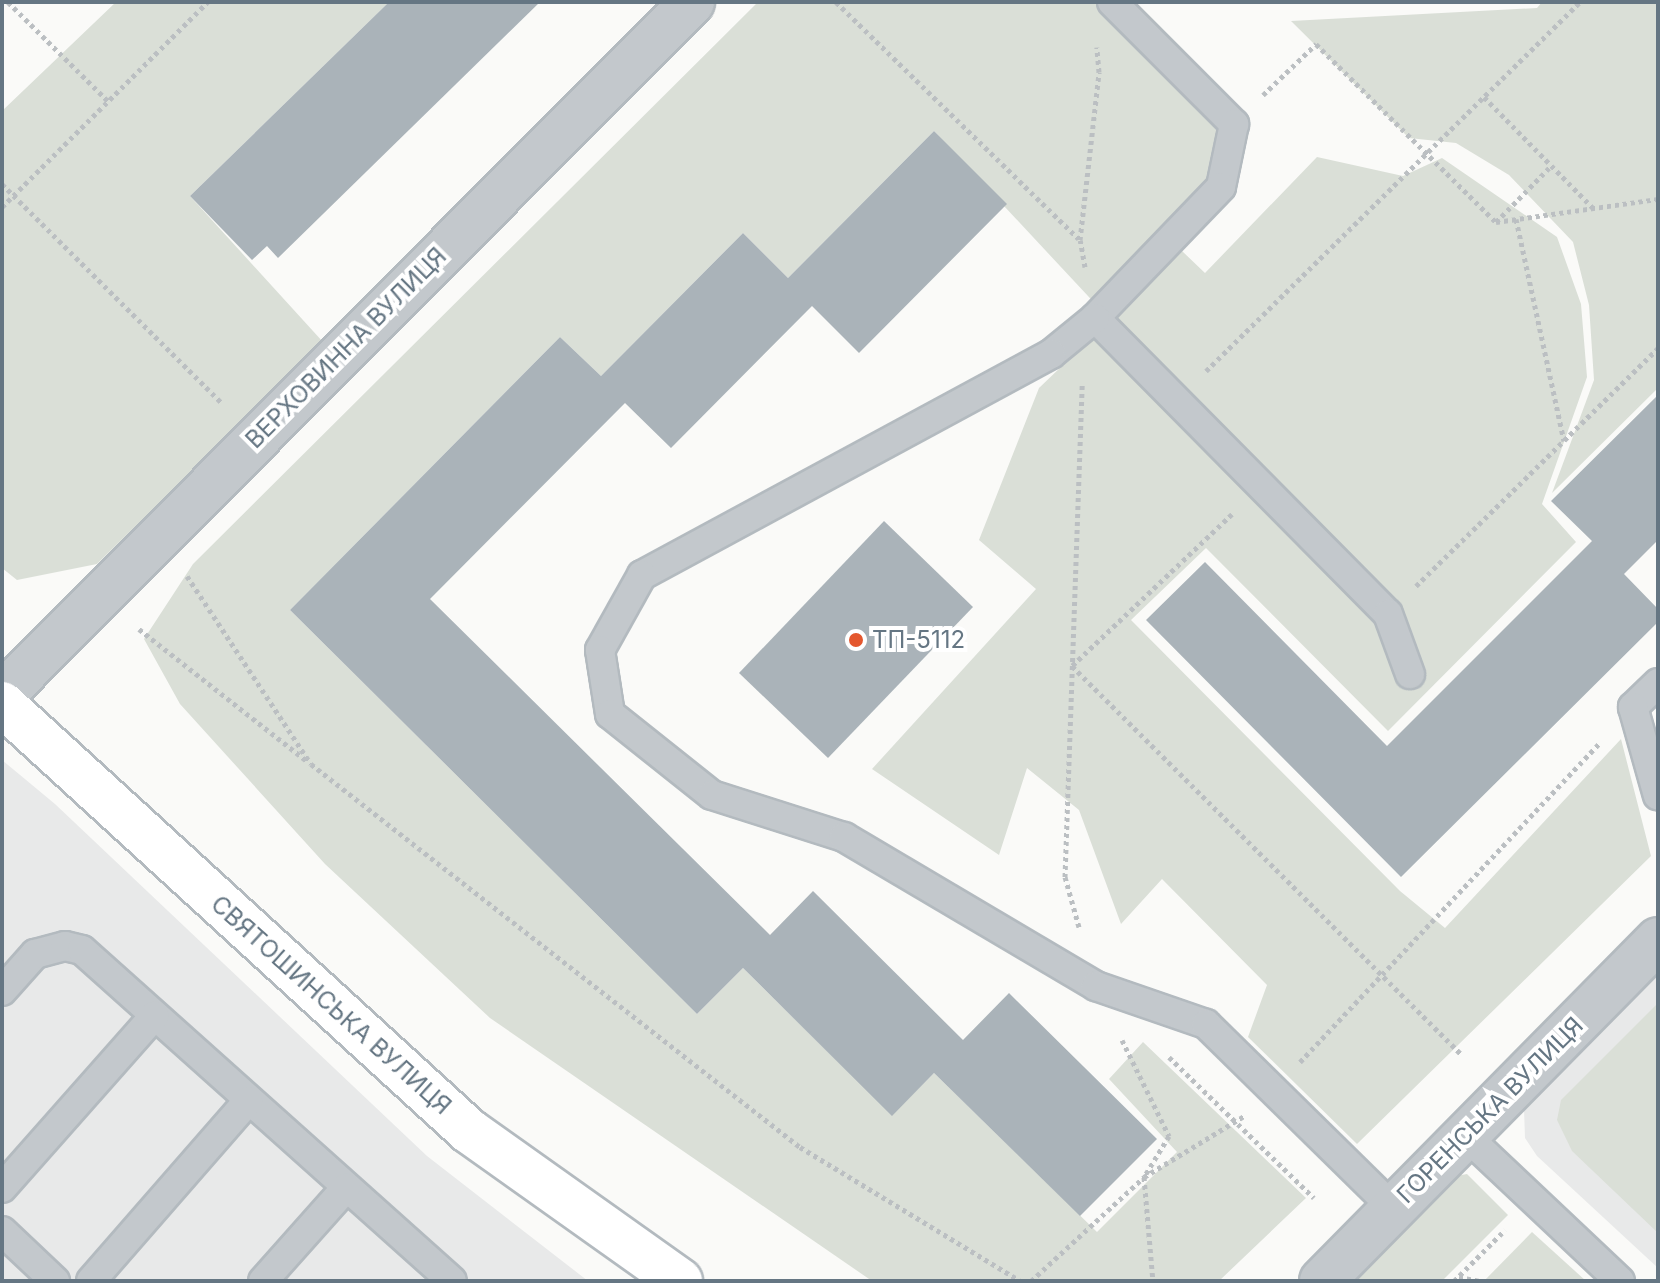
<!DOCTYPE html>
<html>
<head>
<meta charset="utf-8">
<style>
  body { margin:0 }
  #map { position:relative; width:1660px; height:1283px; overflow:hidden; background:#fafaf8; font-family:Inter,sans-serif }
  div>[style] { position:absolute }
  .built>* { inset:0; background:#e8e9e9 }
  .green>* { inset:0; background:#dadfd7 }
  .building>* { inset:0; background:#aab3b9 }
  .path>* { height:5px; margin-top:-2.5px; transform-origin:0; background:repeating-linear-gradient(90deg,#bbbfc2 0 4px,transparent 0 8px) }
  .roads { filter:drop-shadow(2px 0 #b3babf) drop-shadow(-2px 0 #b3babf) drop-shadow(0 2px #b3babf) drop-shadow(0 -2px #b3babf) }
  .lane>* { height:28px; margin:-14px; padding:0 14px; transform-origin:14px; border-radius:14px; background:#c3c8cc }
  .street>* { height:44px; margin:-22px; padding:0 22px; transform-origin:22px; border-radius:22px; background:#c3c8cc }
  .secondary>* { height:44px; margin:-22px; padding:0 22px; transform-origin:22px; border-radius:22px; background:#fff }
  .dots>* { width:22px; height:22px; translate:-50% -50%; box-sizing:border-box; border:4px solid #fff; border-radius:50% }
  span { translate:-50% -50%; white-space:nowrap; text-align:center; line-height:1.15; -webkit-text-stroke:8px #fff; paint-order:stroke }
  .street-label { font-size:24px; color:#657683 }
  .poi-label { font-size:24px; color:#657683 }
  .left { translate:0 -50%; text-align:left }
  .frame { position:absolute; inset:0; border:4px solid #657683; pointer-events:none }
</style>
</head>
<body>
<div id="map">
  <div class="built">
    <div style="clip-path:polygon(2px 760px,55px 804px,427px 1156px,588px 1281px,2px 1281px)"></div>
    <div style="clip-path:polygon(1658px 958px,1658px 1268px,1537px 1156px,1525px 1138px,1524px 1109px,1532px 1085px)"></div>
  </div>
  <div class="green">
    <div style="clip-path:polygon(116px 2px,389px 2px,190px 196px,323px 342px,97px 564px,17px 580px,2px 568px,2px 111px)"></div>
    <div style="clip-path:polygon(758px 2px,1111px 2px,1234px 124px,1221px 187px,1102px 311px,934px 131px,788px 278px,743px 233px,601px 376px,560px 337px,290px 610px,697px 1014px,743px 968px,892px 1115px,934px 1073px,1097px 1232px,1177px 1152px,1109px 1079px,1143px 1042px,1306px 1198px,1219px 1281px,872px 1281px,490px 1018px,325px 864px,180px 704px,144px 639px,193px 564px)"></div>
    <div style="clip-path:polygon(1542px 2px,1658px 2px,1658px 388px,1552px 493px,1594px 380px,1589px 305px,1573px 242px,1509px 175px,1456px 143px,1409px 138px,1291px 21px,1537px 8px)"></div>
    <div style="clip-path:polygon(1317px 157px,1403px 176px,1442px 158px,1557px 237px,1581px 304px,1587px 377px,1542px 504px,1576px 542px,1388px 731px,1206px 548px,1131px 620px,1400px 891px,1445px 928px,1621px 739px,1651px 856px,1357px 1144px,1248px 1037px,1267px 985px,1162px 879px,1121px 924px,1079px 810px,1027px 768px,999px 855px,872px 769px,1036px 589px,979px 540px,1039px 388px,1182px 251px,1205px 273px)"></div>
    <div style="clip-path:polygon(1658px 1003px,1658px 1233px,1572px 1151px,1557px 1120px,1561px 1100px)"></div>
    <div style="clip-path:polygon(1467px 1174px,1508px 1215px,1442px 1281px,1350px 1281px,1451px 1177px)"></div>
    <div style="clip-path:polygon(1532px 1232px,1586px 1281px,1484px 1281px)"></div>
  </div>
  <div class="building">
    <div style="clip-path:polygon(389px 2px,540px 2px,278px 258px,267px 246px,252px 260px,190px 196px)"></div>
    <div style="clip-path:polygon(934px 131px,1007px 204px,859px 353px,812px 306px,671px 448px,625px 403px,430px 599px,770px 935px,813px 891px,963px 1040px,1009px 993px,1157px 1139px,1080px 1216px,934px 1073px,892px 1116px,743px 968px,697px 1014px,290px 610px,560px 337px,601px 376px,743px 233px,788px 278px)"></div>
    <div style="clip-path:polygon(1658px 395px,1658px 540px,1624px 574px,1658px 609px,1658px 622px,1401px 877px,1146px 620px,1205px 562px,1387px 746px,1592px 541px,1551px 501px)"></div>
    <div style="clip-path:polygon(884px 521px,973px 607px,828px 758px,739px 673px)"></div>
  </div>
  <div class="path">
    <div style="left:8px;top:2px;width:141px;rotate:44.7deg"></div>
    <div style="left:836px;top:2px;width:339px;rotate:44.3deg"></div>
    <div style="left:1263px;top:95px;width:74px;rotate:-43.9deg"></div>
    <div style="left:1316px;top:44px;width:253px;rotate:44.7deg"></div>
    <div style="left:1496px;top:222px;width:164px;rotate:-8.1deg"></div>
    <div style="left:1484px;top:97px;width:157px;rotate:45.5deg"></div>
    <div style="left:2px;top:184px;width:310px;rotate:44.9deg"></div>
    <div style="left:2px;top:207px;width:291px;rotate:-44.9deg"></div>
    <div style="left:1516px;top:219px;width:227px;rotate:77.8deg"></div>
    <div style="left:1496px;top:222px;width:78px;rotate:-45.5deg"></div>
    <div style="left:1085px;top:267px;width:27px;rotate:-100deg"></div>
    <div style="left:1080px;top:240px;width:169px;rotate:-83.5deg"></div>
    <div style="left:1099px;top:72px;width:25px;rotate:-95deg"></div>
    <div style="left:1206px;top:371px;width:525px;rotate:-44.61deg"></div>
    <div style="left:1232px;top:514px;width:221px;rotate:136.5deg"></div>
    <div style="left:1072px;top:666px;width:551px;rotate:44.93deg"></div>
    <div style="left:187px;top:576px;width:225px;rotate:56.6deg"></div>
    <div style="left:311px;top:764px;width:621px;rotate:38.07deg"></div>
    <div style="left:800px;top:1147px;width:258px;rotate:31.3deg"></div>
    <div style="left:1416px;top:586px;width:339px;rotate:-44.5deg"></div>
    <div style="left:139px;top:629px;width:214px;rotate:38.2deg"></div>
    <div style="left:1079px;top:927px;width:52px;rotate:-105.6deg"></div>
    <div style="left:1065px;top:877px;width:494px;rotate:-88deg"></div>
    <div style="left:1122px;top:1040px;width:107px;rotate:63.9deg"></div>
    <div style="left:1169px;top:1136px;width:48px;rotate:121.4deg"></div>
    <div style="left:1144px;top:1177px;width:104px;rotate:85.1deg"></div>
    <div style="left:1169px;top:1057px;width:202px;rotate:44.2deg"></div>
    <div style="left:1300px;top:1062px;width:438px;rotate:-46.8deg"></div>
    <div style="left:1459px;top:1277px;width:21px;rotate:11deg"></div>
    <div style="left:1031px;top:1281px;width:154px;rotate:-42.6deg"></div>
    <div style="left:1144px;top:1177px;width:117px;rotate:-31.4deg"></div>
    <div style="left:1454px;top:1281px;width:72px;rotate:-45deg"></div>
  </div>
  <div class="roads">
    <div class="lane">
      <div style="left:1112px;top:2px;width:173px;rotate:45deg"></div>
      <div style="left:1234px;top:124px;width:64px;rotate:101.7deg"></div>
      <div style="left:1221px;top:187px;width:182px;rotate:133.9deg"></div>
      <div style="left:1095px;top:318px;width:416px;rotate:45.3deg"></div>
      <div style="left:1388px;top:614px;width:64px;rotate:69.9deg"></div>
      <div style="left:1095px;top:318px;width:57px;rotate:140.7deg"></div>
      <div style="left:1051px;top:354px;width:465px;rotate:151.6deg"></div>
      <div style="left:642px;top:575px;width:86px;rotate:119.2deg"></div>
      <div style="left:600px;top:650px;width:65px;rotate:81.1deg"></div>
      <div style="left:610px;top:714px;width:130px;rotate:38.5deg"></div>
      <div style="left:712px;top:795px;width:139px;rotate:17.7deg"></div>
      <div style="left:844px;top:837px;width:293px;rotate:30.6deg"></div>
      <div style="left:1096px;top:986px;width:116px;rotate:19.1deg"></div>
      <div style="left:1206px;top:1024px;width:262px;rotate:44.5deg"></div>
      <div style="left:1658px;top:683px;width:35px;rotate:136deg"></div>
      <div style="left:1633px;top:707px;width:92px;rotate:74.3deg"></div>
      <div style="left:2px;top:991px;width:50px;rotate:-48.3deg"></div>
      <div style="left:35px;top:954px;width:31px;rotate:-15deg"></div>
      <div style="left:65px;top:946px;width:17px;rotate:13deg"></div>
      <div style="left:82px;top:950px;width:496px;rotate:41.8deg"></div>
      <div style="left:1465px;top:1135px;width:213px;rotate:43.3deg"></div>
      <div style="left:2px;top:1188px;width:230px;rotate:-48.5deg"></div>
      <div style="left:2px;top:1231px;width:73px;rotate:43.3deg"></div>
      <div style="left:91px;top:1281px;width:239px;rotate:-48.9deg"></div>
      <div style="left:263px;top:1281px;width:125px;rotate:-48.3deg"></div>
    </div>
    <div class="street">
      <div style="left:2px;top:695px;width:978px;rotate:-45.12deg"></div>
      <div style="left:1322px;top:1281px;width:479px;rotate:-45.4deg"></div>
    </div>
    <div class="secondary">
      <div style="left:2px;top:704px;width:633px;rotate:42.44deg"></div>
      <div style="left:469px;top:1131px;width:259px;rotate:35.4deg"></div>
    </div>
  </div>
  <div class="dots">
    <div style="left:856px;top:640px;background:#e4572e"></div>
  </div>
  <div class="street-label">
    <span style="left:346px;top:348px;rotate:-45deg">ВЕРХОВИННА ВУЛИЦЯ</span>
    <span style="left:331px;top:1005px;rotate:42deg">СВЯТОШИНСЬКА ВУЛИЦЯ</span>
    <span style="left:1490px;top:1110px;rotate:-45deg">ГОРЕНСЬКА ВУЛИЦЯ</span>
  </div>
  <div class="poi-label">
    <span class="left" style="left:872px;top:640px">ТП-5112</span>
  </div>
  <div class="frame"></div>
</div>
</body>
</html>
